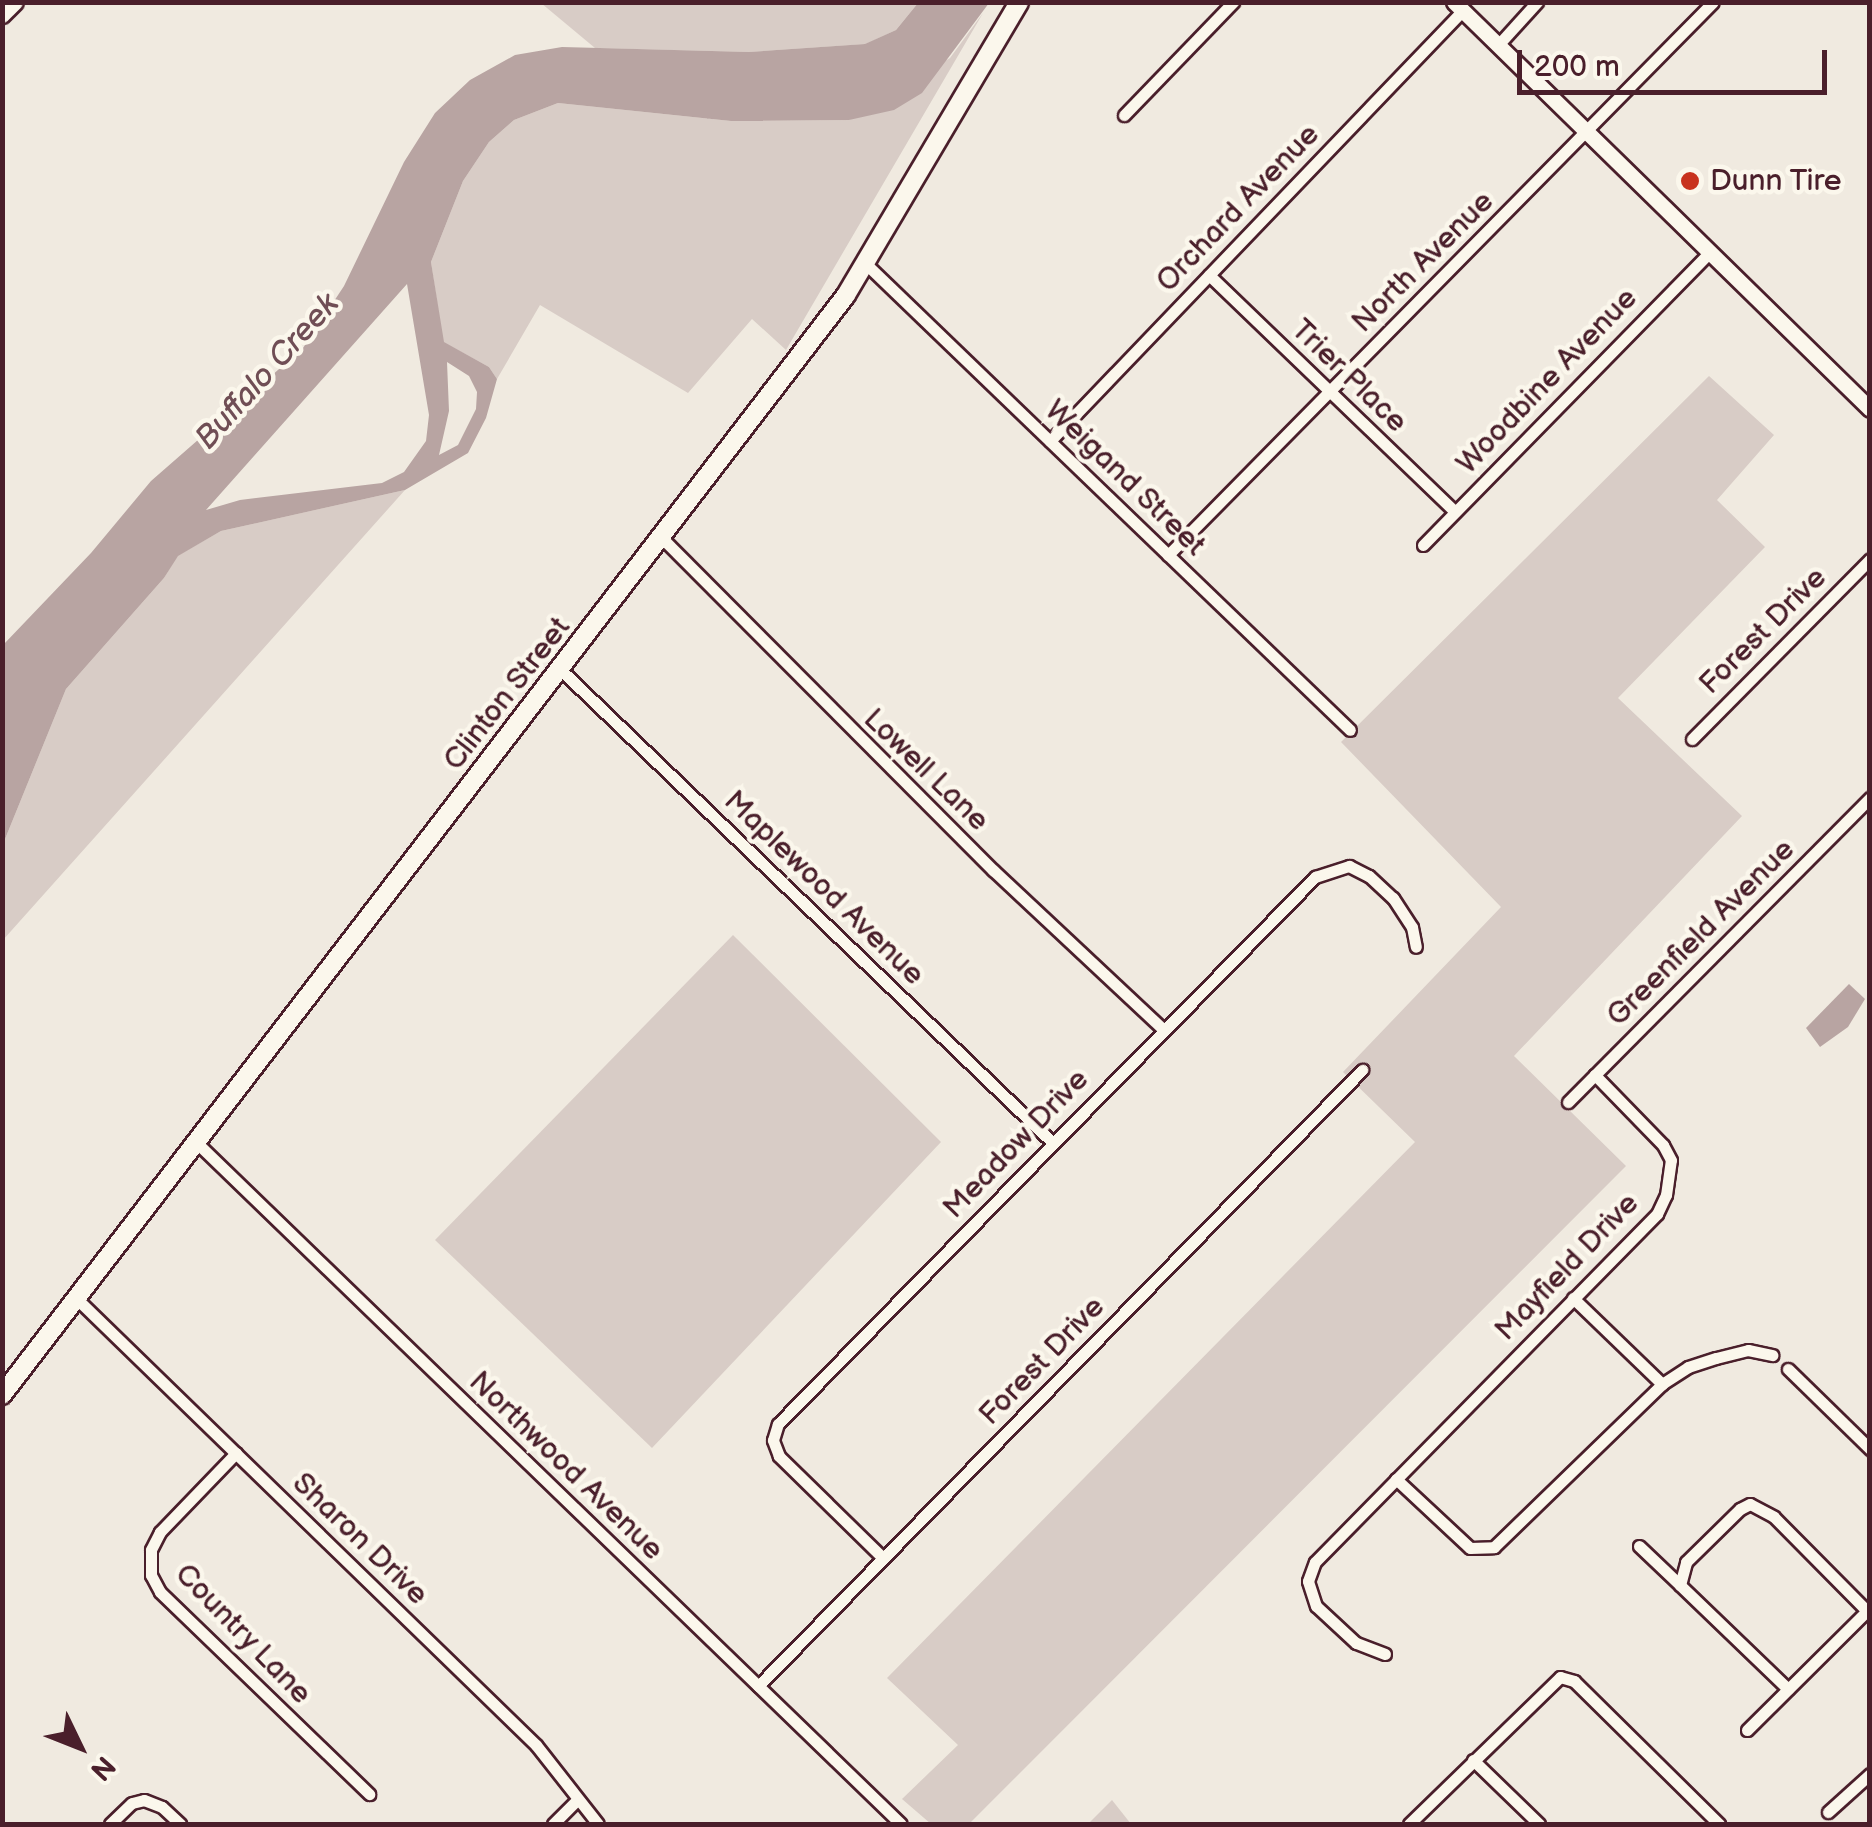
<!DOCTYPE html>
<html>
<head>
<meta charset="utf-8">
<style>
  body { margin:0 }
  #map { position:relative; width:1872px; height:1827px; overflow:hidden; background:#f0eae0; font-family:"Balsamiq Sans",sans-serif }
  div>[style] { position:absolute }
  .green>* { inset:0; background:#d8ccc6 }
  .water>* { inset:0; background:#b8a4a2 }
  .roads { filter:drop-shadow(2px 0 #4a1f2b) drop-shadow(-2px 0 #4a1f2b) drop-shadow(0 2px #4a1f2b) drop-shadow(0 -2px #4a1f2b) }
  .street>* { height:11px; margin:-5.5px; padding:0 5.5px; transform-origin:5.5px; border-radius:5.5px; background:#fbf7ec }
  .secondary>* { height:15px; margin:-7.5px; padding:0 7.5px; transform-origin:7.5px; border-radius:7.5px; background:#fbf7ec }
  .primary>* { height:18px; margin:-9px; padding:0 9px; transform-origin:9px; border-radius:9px; background:#fbf7ec }
  .dots>* { width:28px; height:28px; translate:-50% -50%; box-sizing:border-box; border:5px solid #fbf7ec; border-radius:50% }
  span { translate:-50% -50%; white-space:nowrap; text-align:center; line-height:1.15; -webkit-text-stroke:9px #fbf7ec; paint-order:stroke }
  .poi-label { font-size:30px; color:#4a1f2b }
  .left { translate:0 -50%; text-align:left }
  .street-label { font-size:30px; color:#4a1f2b }
  .water-label { font-size:32px; color:#704e55; font-style:italic }
  .frame { position:absolute; inset:0; border:5px solid #4a1f2b; pointer-events:none }
  .north { position:absolute; left:30px; top:1697px; width:100px; height:100px; -webkit-text-stroke:8px #fbf7ec; paint-order:stroke; rotate:133deg; font-size:28px; font-weight:700; line-height:40px; text-align:center; color:#4a1f2b }
  .north::after { content:''; display:block; margin:auto; width:35px; height:45px; background:#4a1f2b; clip-path:polygon(50% 0,100% 100%,50% 72%,0 100%) }
  .scale { position:absolute; left:1517px; top:50px; width:310px; height:45px; box-sizing:border-box; border:5px solid #4a1f2b; border-top:0; padding-left:12px; font-size:30px; line-height:35px; white-space:nowrap; color:#4a1f2b; -webkit-text-stroke:8px #fbf7ec; paint-order:stroke }
</style>
</head>
<body>
<div id="map">
  <div class="green">
    <div style="clip-path:polygon(541px 3px,918px 3px,896px 30px,866px 44px,749px 52px,595px 48px)"></div>
    <div style="clip-path:polygon(983px 13px,786px 350px,752px 319px,688px 393px,540px 305px,497px 379px,489px 367px,443px 342px,431px 262px,463px 181px,489px 142px,514px 120px,558px 103px,731px 121px,849px 120px,950px 58px)"></div>
    <div style="clip-path:polygon(1709px 376px,1774px 435px,1717px 500px,1765px 547px,1618px 698px,1742px 816px,1514px 1056px,1626px 1166px,969px 1824px,931px 1824px,902px 1799px,958px 1745px,887px 1678px,1415px 1142px,1343px 1072px,1501px 907px,1341px 742px)"></div>
    <div style="clip-path:polygon(405px 490px,3px 940px,3px 844px,66px 689px,164px 578px,177px 556px,221px 531px)"></div>
    <div style="clip-path:polygon(733px 935px,941px 1142px,652px 1448px,435px 1240px)"></div>
    <div style="clip-path:polygon(1112px 1800px,1131px 1824px,1088px 1824px)"></div>
  </div>
  <div class="water">
    <div style="clip-path:polygon(evenodd,918px 3px,989px 3px,922px 93px,894px 110px,849px 120px,731px 121px,558px 103px,514px 120px,489px 142px,463px 181px,431px 262px,444px 342px,489px 367px,497px 379px,486px 418px,468px 453px,405px 490px,221px 531px,178px 556px,164px 578px,66px 689px,3px 844px,4px 644px,91px 553px,151px 481px,303px 348px,344px 286px,404px 162px,435px 113px,470px 80px,515px 55px,562px 47px,749px 52px,865px 44px,896px 30px,918px 3px,407px 284px,429px 415px,426px 441px,404px 472px,382px 483px,240px 500px,206px 510px,407px 284px,918px 3px,447px 362px,469px 376px,477px 392px,476px 409px,458px 445px,439px 455px,449px 411px,447px 362px)"></div>
    <div style="clip-path:polygon(1849px 984px,1865px 999px,1848px 1027px,1820px 1047px,1806px 1028px)"></div>
  </div>
  <div class="roads">
    <div class="street">
      <div style="left:1498px;top:45px;width:58px;rotate:-47.8deg"></div>
      <div style="left:1124px;top:115px;width:157px;rotate:-46deg"></div>
      <div style="left:865px;top:263px;width:673px;rotate:43.92deg"></div>
      <div style="left:1209px;top:275px;width:340px;rotate:43.9deg"></div>
      <div style="left:1050px;top:441px;width:596px;rotate:-46.22deg"></div>
      <div style="left:662px;top:538px;width:469px;rotate:45.1deg"></div>
      <div style="left:993px;top:870px;width:234px;rotate:43.1deg"></div>
      <div style="left:1423px;top:545px;width:409px;rotate:-45.6deg"></div>
      <div style="left:1168px;top:555px;width:776px;rotate:-45.42deg"></div>
      <div style="left:561px;top:670px;width:681px;rotate:43.87deg"></div>
      <div style="left:1692px;top:739px;width:253px;rotate:-45.3deg"></div>
      <div style="left:1568px;top:1102px;width:429px;rotate:-45.2deg"></div>
      <div style="left:197px;top:1143px;width:979px;rotate:44.05deg"></div>
      <div style="left:1573px;top:1298px;width:124px;rotate:44deg"></div>
      <div style="left:77px;top:1299px;width:640px;rotate:44.18deg"></div>
      <div style="left:536px;top:1745px;width:100px;rotate:51.9deg"></div>
      <div style="left:1788px;top:1369px;width:115px;rotate:44.3deg"></div>
      <div style="left:236px;top:1453px;width:110px;rotate:133.9deg"></div>
      <div style="left:160px;top:1532px;width:20px;rotate:117deg"></div>
      <div style="left:151px;top:1550px;width:25px;rotate:90deg"></div>
      <div style="left:151px;top:1575px;width:19px;rotate:62deg"></div>
      <div style="left:160px;top:1592px;width:291px;rotate:44deg"></div>
      <div style="left:1396px;top:1479px;width:101px;rotate:43deg"></div>
      <div style="left:1470px;top:1548px;width:24px;rotate:-2deg"></div>
      <div style="left:1494px;top:1547px;width:234px;rotate:-44.1deg"></div>
      <div style="left:1662px;top:1384px;width:31px;rotate:-33deg"></div>
      <div style="left:1688px;top:1367px;width:29px;rotate:-18deg"></div>
      <div style="left:1716px;top:1358px;width:33px;rotate:-14deg"></div>
      <div style="left:1748px;top:1350px;width:25px;rotate:12deg"></div>
      <div style="left:1639px;top:1546px;width:57px;rotate:43.6deg"></div>
      <div style="left:883px;top:1558px;width:146px;rotate:-135.6deg"></div>
      <div style="left:779px;top:1456px;width:17px;rotate:-111deg"></div>
      <div style="left:773px;top:1440px;width:17px;rotate:-73deg"></div>
      <div style="left:778px;top:1424px;width:767px;rotate:-45.53deg"></div>
      <div style="left:1315px;top:877px;width:36px;rotate:-18deg"></div>
      <div style="left:1349px;top:866px;width:22px;rotate:27deg"></div>
      <div style="left:1369px;top:876px;width:33px;rotate:43deg"></div>
      <div style="left:1393px;top:898px;width:35px;rotate:57deg"></div>
      <div style="left:1412px;top:927px;width:20px;rotate:79deg"></div>
      <div style="left:1385px;top:1654px;width:31px;rotate:-159deg"></div>
      <div style="left:1356px;top:1643px;width:54px;rotate:-137.2deg"></div>
      <div style="left:1316px;top:1606px;width:26px;rotate:-108deg"></div>
      <div style="left:1308px;top:1581px;width:20px;rotate:-70deg"></div>
      <div style="left:1315px;top:1562px;width:488px;rotate:-45.5deg"></div>
      <div style="left:1657px;top:1214px;width:21px;rotate:-65deg"></div>
      <div style="left:1666px;top:1195px;width:35px;rotate:-82deg"></div>
      <div style="left:1671px;top:1160px;width:17px;rotate:-118deg"></div>
      <div style="left:1663px;top:1145px;width:98px;rotate:-134.2deg"></div>
      <div style="left:758px;top:1686px;width:863px;rotate:-45.56deg"></div>
      <div style="left:1788px;top:1689px;width:150px;rotate:-136.1deg"></div>
      <div style="left:1680px;top:1585px;width:24px;rotate:-75deg"></div>
      <div style="left:1686px;top:1562px;width:76px;rotate:-44.5deg"></div>
      <div style="left:1740px;top:1509px;width:11px;rotate:-27deg"></div>
      <div style="left:1750px;top:1504px;width:27px;rotate:28deg"></div>
      <div style="left:1774px;top:1517px;width:136px;rotate:45.3deg"></div>
      <div style="left:1747px;top:1730px;width:169px;rotate:-44.8deg"></div>
      <div style="left:1473px;top:1760px;width:92px;rotate:44.1deg"></div>
      <div style="left:1828px;top:1812px;width:57px;rotate:-42.1deg"></div>
      <div style="left:110px;top:1824px;width:30px;rotate:-44deg"></div>
      <div style="left:132px;top:1803px;width:12px;rotate:-14deg"></div>
      <div style="left:144px;top:1800px;width:19px;rotate:21deg"></div>
      <div style="left:162px;top:1807px;width:25px;rotate:43deg"></div>
      <div style="left:553px;top:1824px;width:33px;rotate:-45deg"></div>
      <div style="left:1409px;top:1824px;width:211px;rotate:-44.2deg"></div>
      <div style="left:1560px;top:1677px;width:15px;rotate:16deg"></div>
      <div style="left:1574px;top:1681px;width:204px;rotate:44.6deg"></div>
    </div>
    <div class="secondary">
      <div style="left:1454px;top:2px;width:582px;rotate:44.37deg"></div>
      <div style="left:2px;top:15px;width:18px;rotate:-45deg"></div>
    </div>
    <div class="primary">
      <div style="left:2px;top:1395px;width:1386px;rotate:-52.5deg"></div>
      <div style="left:846px;top:295px;width:340px;rotate:-59.4deg"></div>
    </div>
  </div>
  <div class="dots">
    <div style="left:1690px;top:181px;background:#c8321e"></div>
  </div>
  <div class="poi-label">
    <span class="left" style="left:1710px;top:181px">Dunn Tire</span>
  </div>
  <div class="street-label">
    <span style="left:1238px;top:208px;rotate:-46deg">Orchard Avenue</span>
    <span style="left:1423px;top:262px;rotate:-45deg">North Avenue</span>
    <span style="left:1349px;top:376px;rotate:44deg">Trier Place</span>
    <span style="left:1547px;top:381px;rotate:-46deg">Woodbine Avenue</span>
    <span style="left:1125px;top:478px;rotate:44deg">Weigand Street</span>
    <span style="left:1763px;top:631px;rotate:-45deg">Forest Drive</span>
    <span style="left:507px;top:694px;rotate:-52deg">Clinton Street</span>
    <span style="left:926px;top:770px;rotate:44deg">Lowell Lane</span>
    <span style="left:824px;top:888px;rotate:44deg">Maplewood Avenue</span>
    <span style="left:1701px;top:933px;rotate:-45deg">Greenfield Avenue</span>
    <span style="left:1016px;top:1144px;rotate:-46deg">Meadow Drive</span>
    <span style="left:1567px;top:1267px;rotate:-46deg">Mayfield Drive</span>
    <span style="left:1042px;top:1361px;rotate:-46deg">Forest Drive</span>
    <span style="left:566px;top:1466px;rotate:44deg">Northwood Avenue</span>
    <span style="left:360px;top:1539px;rotate:44deg">Sharon Drive</span>
    <span style="left:243px;top:1634px;rotate:46deg">Country Lane</span>
  </div>
  <div class="water-label">
    <span style="left:268px;top:372px;rotate:-48deg">Buffalo Creek</span>
  </div>
  <div class="frame"></div>
  <div class="north">N</div>
  <div class="scale">200 m</div>
</div>
</body>
</html>
